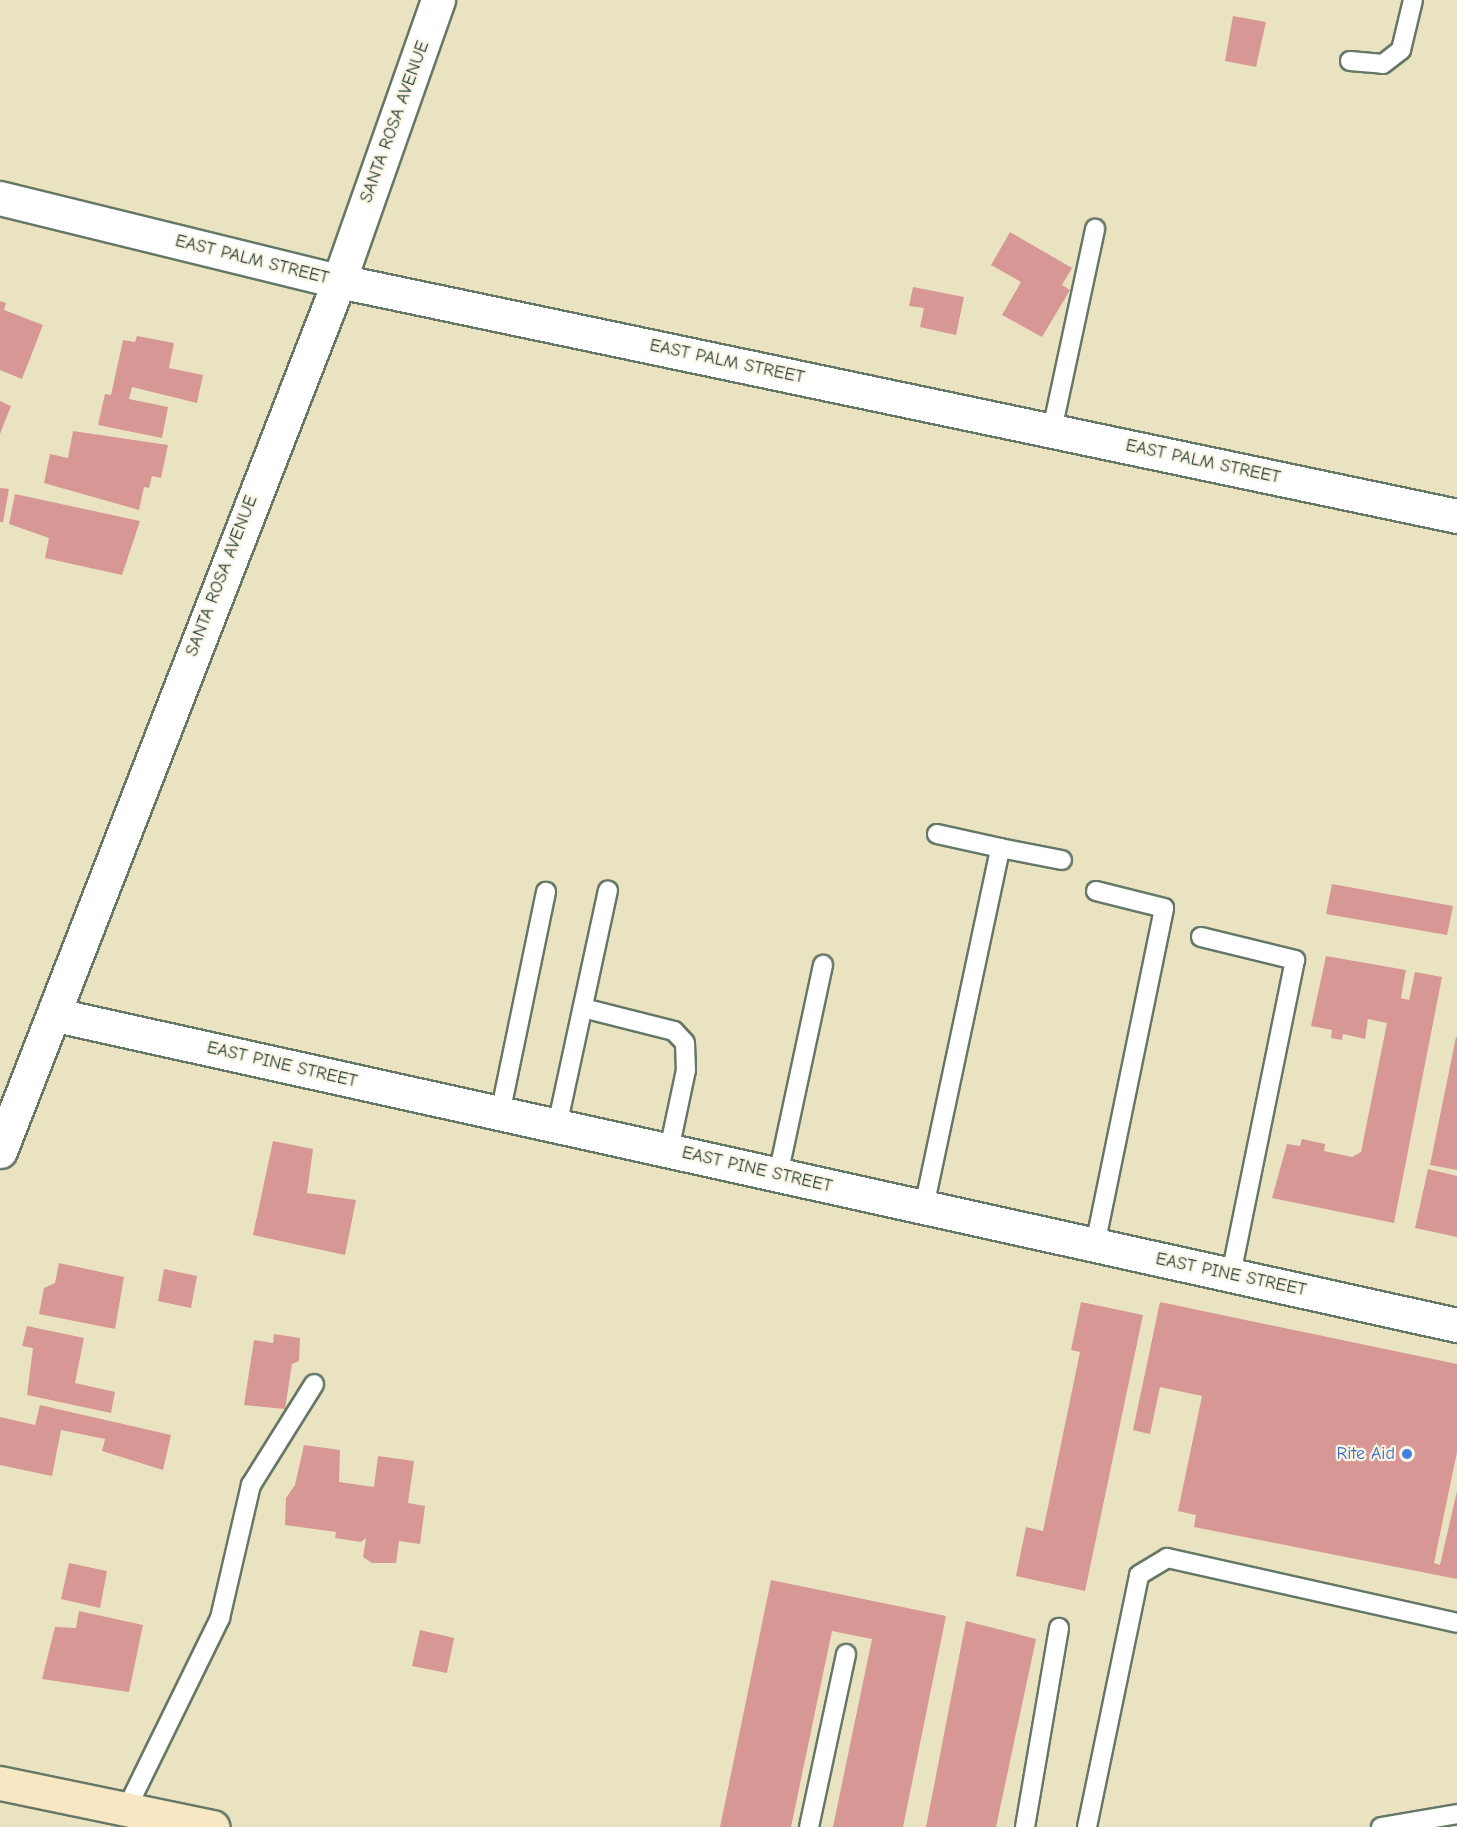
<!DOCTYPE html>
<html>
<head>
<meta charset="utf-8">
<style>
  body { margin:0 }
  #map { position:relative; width:1457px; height:1827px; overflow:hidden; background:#eae3c2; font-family:"Comic Neue",sans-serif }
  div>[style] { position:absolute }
  .building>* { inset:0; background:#d79895 }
  .roads { filter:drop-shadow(2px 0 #676) drop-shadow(-2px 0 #676) drop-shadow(0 2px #676) drop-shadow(0 -2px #676) }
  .lane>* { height:18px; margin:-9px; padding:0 9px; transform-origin:9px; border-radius:9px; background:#fff }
  .street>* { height:33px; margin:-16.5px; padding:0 16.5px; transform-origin:16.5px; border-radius:16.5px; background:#fff }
  .secondary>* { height:33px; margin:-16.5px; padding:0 16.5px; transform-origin:16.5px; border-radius:16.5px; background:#f7e8c3 }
  .dots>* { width:16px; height:16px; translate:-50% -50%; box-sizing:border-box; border:3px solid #fcf5e5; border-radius:50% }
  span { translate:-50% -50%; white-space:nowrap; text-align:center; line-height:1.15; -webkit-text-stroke:4.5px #fcf5e5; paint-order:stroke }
  .street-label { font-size:18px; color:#1f3d34 }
  .shop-label { font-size:18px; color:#366cbe }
  .right { translate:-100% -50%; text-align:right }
</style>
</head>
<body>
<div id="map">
  <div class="building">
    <div style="clip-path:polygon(1233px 16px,1266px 22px,1256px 67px,1225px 61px)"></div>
    <div style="clip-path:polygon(1010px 232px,1072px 268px,1062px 285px,1070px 290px,1042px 337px,1002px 315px,1021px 282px,991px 265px)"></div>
    <div style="clip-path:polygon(913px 287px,964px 297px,956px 335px,920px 327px,924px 308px,909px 306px)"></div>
    <div style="clip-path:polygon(0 301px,6px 303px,4px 310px,43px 325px,22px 379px,0 370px)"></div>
    <div style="clip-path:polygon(137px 336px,174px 343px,169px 368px,203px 375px,197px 403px,132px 387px,129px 399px,168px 407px,162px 438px,98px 425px,105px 394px,111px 395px,123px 340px,135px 342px)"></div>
    <div style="clip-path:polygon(0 401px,11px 406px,0 434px)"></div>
    <div style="clip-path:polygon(73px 431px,168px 445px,161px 478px,152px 476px,149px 488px,144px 487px,139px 510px,44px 483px,50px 454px,68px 458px)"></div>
    <div style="clip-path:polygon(0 488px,9px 489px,3px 522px,0 522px)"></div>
    <div style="clip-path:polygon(15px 494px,140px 521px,122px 575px,45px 558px,49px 538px,9px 524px)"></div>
    <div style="clip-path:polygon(1332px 884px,1453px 906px,1447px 935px,1326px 914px)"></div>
    <div style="clip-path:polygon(1326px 956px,1406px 970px,1401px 998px,1409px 1000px,1415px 972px,1442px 977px,1394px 1223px,1272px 1198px,1287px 1144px,1300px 1146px,1302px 1139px,1325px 1144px,1324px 1151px,1352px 1157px,1361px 1152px,1387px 1023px,1368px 1019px,1365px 1039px,1343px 1034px,1342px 1040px,1331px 1038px,1332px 1030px,1311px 1026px)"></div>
    <div style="clip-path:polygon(1456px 1037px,1457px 1037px,1457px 1170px,1430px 1165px)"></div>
    <div style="clip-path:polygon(273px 1141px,313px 1149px,307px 1193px,356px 1200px,345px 1255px,253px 1235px)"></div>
    <div style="clip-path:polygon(1428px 1169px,1457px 1176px,1457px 1237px,1415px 1228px)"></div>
    <div style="clip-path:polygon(59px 1263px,124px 1277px,115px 1329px,39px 1314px,44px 1288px,55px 1283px)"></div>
    <div style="clip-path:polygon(164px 1269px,197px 1276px,191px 1308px,158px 1301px)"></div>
    <div style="clip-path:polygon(1081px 1302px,1143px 1315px,1085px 1591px,1016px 1576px,1026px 1527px,1043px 1531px,1080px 1352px,1071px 1350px)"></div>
    <div style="clip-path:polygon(1160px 1302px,1457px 1364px,1457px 1452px,1434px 1563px,1440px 1565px,1457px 1491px,1457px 1579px,1194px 1527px,1196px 1515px,1178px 1511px,1202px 1396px,1160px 1387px,1150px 1434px,1133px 1430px)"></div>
    <div style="clip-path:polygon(27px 1326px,84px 1338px,75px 1383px,115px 1392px,111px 1413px,27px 1395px,33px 1348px,22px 1346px)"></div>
    <div style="clip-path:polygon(274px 1334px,300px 1338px,299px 1361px,292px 1364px,285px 1409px,244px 1405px,254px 1340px,273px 1343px)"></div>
    <div style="clip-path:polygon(40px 1405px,171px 1435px,163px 1470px,102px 1451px,105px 1439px,61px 1430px,52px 1476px,0 1465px,0 1417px,35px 1425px)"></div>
    <div style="clip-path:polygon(304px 1445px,340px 1450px,339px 1482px,374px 1487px,378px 1456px,414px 1461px,408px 1503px,425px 1506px,420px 1544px,399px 1541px,396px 1563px,372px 1563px,363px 1557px,366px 1538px,361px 1542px,335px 1538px,336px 1532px,285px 1525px,286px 1498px,295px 1485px)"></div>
    <div style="clip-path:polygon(69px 1563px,107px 1571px,100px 1608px,61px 1599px)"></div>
    <div style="clip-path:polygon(771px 1580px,946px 1616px,903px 1827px,833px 1827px,872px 1639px,832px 1631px,791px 1827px,720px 1827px)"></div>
    <div style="clip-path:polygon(79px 1611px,143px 1625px,129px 1692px,42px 1679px,55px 1627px,76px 1628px)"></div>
    <div style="clip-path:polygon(966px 1621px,1036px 1639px,996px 1827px,926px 1827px)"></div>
    <div style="clip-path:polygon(420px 1630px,454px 1638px,447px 1673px,412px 1666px)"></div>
  </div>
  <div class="roads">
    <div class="lane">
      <div style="left:1350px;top:61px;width:33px;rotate:5deg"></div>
      <div style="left:1383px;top:64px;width:23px;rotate:-38deg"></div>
      <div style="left:1401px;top:50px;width:51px;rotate:-76.5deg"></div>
      <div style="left:1052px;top:430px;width:206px;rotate:-77.9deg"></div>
      <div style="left:937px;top:834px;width:65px;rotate:12.5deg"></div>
      <div style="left:1201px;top:937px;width:97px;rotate:13.7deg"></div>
      <div style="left:1295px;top:960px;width:321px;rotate:101.5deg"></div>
      <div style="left:583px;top:1008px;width:94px;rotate:14.2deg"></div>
      <div style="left:674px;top:1031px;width:16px;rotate:47deg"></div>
      <div style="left:685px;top:1043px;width:27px;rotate:88deg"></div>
      <div style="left:686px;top:1070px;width:82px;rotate:102deg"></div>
      <div style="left:500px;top:1114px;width:227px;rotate:-78.3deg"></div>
      <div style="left:557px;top:1126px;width:241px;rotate:-77.8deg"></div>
      <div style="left:778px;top:1175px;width:215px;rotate:-77.9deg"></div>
      <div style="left:924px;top:1207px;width:367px;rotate:-78deg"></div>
      <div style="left:1000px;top:848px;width:63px;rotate:11deg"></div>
      <div style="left:1095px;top:1245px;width:344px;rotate:-78.4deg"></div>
      <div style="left:1164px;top:908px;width:70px;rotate:-166deg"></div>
      <div style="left:127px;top:1808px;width:212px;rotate:-63.9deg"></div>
      <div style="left:220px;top:1618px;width:137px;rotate:-76.9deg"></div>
      <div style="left:251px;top:1485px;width:119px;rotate:-58deg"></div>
      <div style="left:809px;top:1827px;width:177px;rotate:-77.9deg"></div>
      <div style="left:1025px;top:1827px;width:202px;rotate:-80.3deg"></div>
      <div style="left:1087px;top:1827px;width:257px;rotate:-78.3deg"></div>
      <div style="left:1139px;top:1575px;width:33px;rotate:-31deg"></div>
      <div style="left:1167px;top:1558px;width:297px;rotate:12.6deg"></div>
      <div style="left:1381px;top:1827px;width:77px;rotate:-9.7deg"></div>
    </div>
    <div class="street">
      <div style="left:0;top:198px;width:349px;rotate:13.8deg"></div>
      <div style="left:339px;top:281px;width:1142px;rotate:11.87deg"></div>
      <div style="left:56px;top:1015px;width:1435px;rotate:12.48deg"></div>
      <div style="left:0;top:1151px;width:934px;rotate:-68.71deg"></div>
      <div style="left:339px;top:281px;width:298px;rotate:-70.6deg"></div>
    </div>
    <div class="secondary">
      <div style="left:0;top:1783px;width:217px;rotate:11.7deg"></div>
    </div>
  </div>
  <div class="dots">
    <div style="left:1407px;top:1454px;background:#3f7fe0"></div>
  </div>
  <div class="street-label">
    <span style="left:395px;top:122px;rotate:-70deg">SANTA ROSA AVENUE</span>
    <span style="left:252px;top:260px;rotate:14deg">EAST PALM STREET</span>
    <span style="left:727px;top:362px;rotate:12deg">EAST PALM STREET</span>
    <span style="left:1203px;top:462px;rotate:12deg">EAST PALM STREET</span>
    <span style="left:222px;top:576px;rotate:-69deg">SANTA ROSA AVENUE</span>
    <span style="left:282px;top:1065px;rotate:13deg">EAST PINE STREET</span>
    <span style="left:757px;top:1170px;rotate:13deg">EAST PINE STREET</span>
    <span style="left:1231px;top:1275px;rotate:12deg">EAST PINE STREET</span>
  </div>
  <div class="shop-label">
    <span class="right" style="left:1395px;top:1454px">Rite Aid</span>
  </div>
</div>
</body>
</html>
